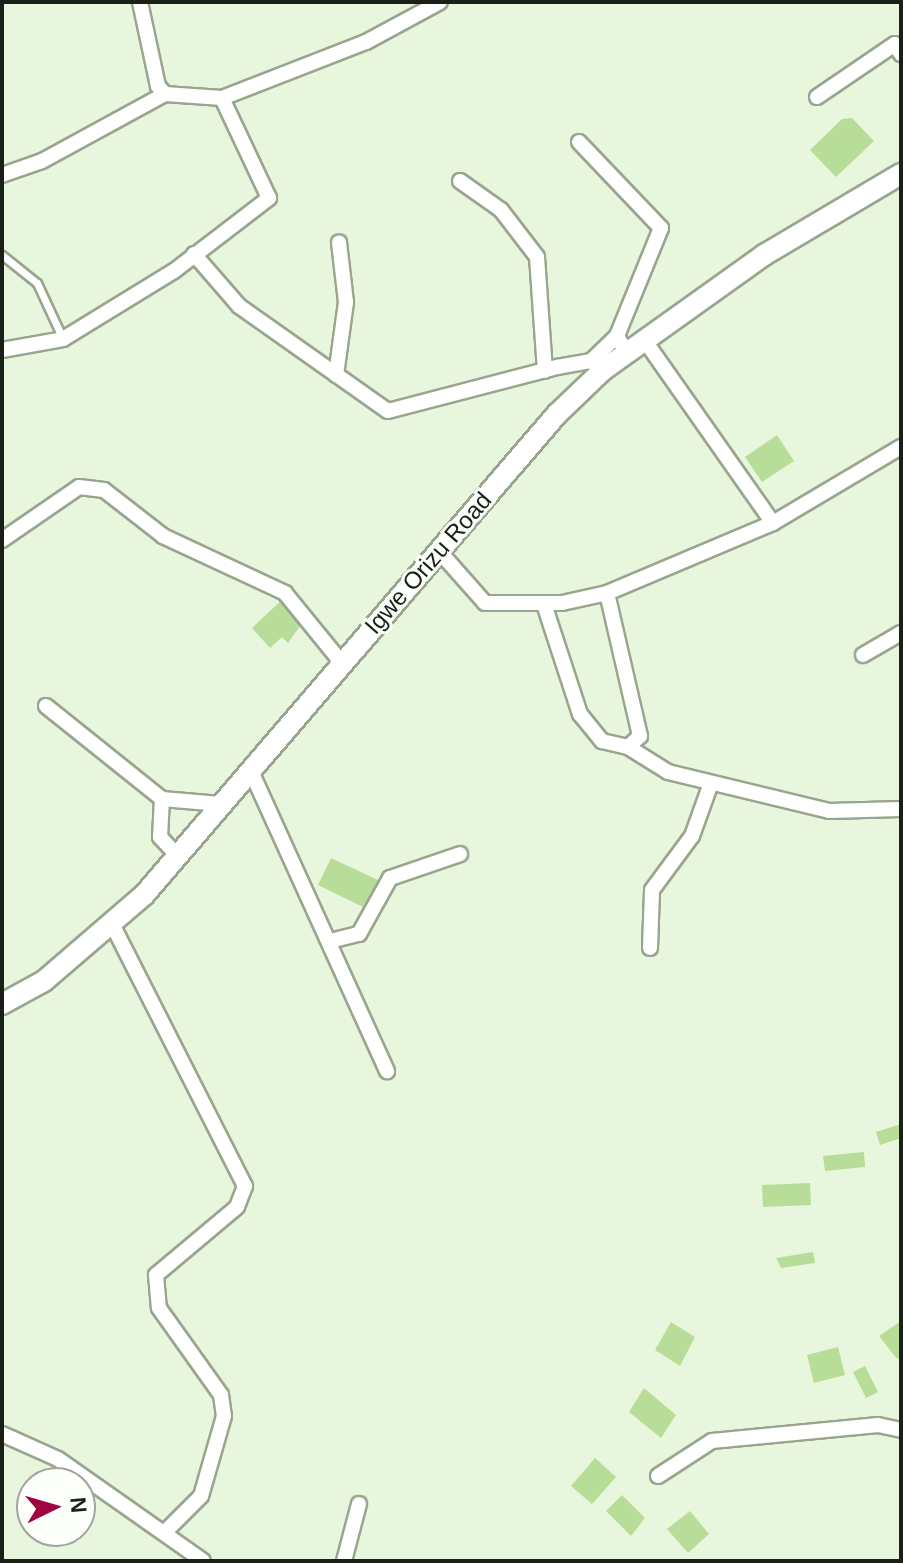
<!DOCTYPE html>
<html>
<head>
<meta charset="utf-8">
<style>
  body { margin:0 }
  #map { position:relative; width:903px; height:1563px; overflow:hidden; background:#e8f6de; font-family:Helvetica,sans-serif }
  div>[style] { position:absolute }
  .building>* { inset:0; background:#b8dd98 }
  .roads { filter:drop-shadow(2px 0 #99a58f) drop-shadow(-2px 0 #99a58f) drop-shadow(0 2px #99a58f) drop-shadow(0 -2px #99a58f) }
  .lane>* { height:7px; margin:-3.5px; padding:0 3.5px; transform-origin:3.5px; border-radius:3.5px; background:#fff }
  .street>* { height:14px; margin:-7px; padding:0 7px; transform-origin:7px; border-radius:7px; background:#fff }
  .secondary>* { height:20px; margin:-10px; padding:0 10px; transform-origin:10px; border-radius:10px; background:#fff }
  span { translate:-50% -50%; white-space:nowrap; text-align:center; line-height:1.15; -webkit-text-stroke:6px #fcfffa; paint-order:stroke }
  .street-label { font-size:24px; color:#1a1f17 }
  .frame { position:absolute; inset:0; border:4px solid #1a1f17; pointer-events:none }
  .north { position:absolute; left:16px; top:1467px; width:80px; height:80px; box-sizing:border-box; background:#fcfffa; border:2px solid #a2a59f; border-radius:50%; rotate:85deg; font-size:22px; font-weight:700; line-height:32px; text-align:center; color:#1a1f17 }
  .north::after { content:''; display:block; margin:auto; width:28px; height:36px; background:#a10440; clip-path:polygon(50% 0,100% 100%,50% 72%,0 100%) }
</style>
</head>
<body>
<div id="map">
  <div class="building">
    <div style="clip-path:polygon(852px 118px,874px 141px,836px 177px,810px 150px,842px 119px)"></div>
    <div style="clip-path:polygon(777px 435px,794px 461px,762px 482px,745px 457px)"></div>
    <div style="clip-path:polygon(285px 597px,305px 619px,288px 643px,282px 637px,270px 648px,252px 628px)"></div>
    <div style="clip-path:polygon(331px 858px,378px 880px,365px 908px,318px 885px)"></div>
    <div style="clip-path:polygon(901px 1124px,901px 1138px,880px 1145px,876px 1132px)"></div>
    <div style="clip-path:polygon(864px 1152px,865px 1167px,825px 1171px,823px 1156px)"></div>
    <div style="clip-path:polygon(810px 1183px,811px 1205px,763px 1207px,762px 1185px)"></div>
    <div style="clip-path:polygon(813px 1252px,815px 1263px,781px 1268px,776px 1258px)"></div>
    <div style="clip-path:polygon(901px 1321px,901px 1356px,897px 1359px,879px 1336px)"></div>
    <div style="clip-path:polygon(671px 1322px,695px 1337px,680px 1366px,655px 1350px)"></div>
    <div style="clip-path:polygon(838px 1347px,845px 1375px,814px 1383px,807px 1355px)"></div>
    <div style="clip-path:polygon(865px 1366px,878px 1392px,866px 1398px,853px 1372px)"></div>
    <div style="clip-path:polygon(644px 1388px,676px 1415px,661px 1438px,629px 1412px)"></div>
    <div style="clip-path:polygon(595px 1458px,616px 1477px,592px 1504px,571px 1486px)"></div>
    <div style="clip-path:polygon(622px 1495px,645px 1518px,631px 1536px,606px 1511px)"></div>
    <div style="clip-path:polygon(690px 1511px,709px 1534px,688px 1553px,667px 1529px)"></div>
  </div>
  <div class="roads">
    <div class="lane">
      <div style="left:2px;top:255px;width:45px;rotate:38.7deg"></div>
      <div style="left:37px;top:283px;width:62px;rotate:65.1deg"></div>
    </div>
    <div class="street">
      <div style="left:817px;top:97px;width:94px;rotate:-34.2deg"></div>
      <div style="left:895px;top:44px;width:12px;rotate:59deg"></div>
      <div style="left:222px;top:98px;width:155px;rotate:-21.3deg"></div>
      <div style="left:366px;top:42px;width:84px;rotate:-28.4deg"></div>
      <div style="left:579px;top:142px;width:119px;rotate:46.4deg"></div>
      <div style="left:661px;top:228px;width:117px;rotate:112.2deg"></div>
      <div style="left:617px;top:336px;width:18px;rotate:61deg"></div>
      <div style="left:2px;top:175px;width:42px;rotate:-19.3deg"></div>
      <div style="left:42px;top:161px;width:140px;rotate:-28.6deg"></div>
      <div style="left:460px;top:181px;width:50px;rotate:35.3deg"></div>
      <div style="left:501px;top:210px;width:59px;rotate:52.5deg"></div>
      <div style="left:537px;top:257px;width:114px;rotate:86deg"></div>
      <div style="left:194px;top:254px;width:69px;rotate:49.1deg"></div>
      <div style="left:239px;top:306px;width:182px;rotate:35.2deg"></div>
      <div style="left:388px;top:411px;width:175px;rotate:-14.6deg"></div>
      <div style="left:557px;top:367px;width:35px;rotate:-10deg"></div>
      <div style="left:591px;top:361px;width:15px;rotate:37deg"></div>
      <div style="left:643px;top:338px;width:226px;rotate:54.9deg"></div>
      <div style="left:2px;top:350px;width:62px;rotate:-10.2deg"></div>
      <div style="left:63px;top:339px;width:130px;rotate:-31.5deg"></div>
      <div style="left:174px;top:271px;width:120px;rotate:-37.5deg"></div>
      <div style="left:269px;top:198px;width:110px;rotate:-115.2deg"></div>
      <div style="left:222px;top:98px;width:57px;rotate:-176deg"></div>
      <div style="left:165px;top:94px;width:11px;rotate:-131deg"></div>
      <div style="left:158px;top:86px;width:86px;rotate:-102.1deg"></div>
      <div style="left:591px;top:361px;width:36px;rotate:-44deg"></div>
      <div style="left:336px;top:375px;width:74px;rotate:-82.2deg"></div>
      <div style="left:346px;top:302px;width:60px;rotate:-96.7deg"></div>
      <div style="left:2px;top:540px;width:93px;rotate:-34.5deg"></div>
      <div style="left:79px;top:487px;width:25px;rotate:7deg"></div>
      <div style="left:104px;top:490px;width:75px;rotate:37.9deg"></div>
      <div style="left:163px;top:536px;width:135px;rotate:25deg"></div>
      <div style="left:285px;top:593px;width:89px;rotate:50.9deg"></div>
      <div style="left:439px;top:551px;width:69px;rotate:48.5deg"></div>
      <div style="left:485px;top:603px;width:77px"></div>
      <div style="left:562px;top:603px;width:46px;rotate:-12.5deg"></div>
      <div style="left:607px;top:593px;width:180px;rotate:-22.9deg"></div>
      <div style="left:773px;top:523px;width:149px;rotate:-30.7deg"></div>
      <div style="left:607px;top:593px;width:147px;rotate:77deg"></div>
      <div style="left:640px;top:736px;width:16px;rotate:137deg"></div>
      <div style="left:544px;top:604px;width:116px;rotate:71.9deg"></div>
      <div style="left:580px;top:714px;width:35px;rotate:51deg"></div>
      <div style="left:602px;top:741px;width:27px;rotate:13deg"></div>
      <div style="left:628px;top:747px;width:47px;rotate:32deg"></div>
      <div style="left:668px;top:772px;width:166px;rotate:13.6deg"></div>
      <div style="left:829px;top:811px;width:72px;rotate:-1.6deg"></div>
      <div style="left:863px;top:655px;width:44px;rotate:-30.1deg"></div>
      <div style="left:46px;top:706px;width:149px;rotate:38.7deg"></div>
      <div style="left:162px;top:799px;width:59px;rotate:4.8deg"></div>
      <div style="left:250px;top:769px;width:332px;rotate:65.6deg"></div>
      <div style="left:162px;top:799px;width:38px;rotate:93deg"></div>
      <div style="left:160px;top:837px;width:26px;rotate:47deg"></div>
      <div style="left:113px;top:926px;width:292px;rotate:63.1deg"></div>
      <div style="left:245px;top:1186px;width:22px;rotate:111deg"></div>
      <div style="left:237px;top:1207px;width:106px;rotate:140deg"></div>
      <div style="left:156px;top:1275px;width:33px;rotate:85deg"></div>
      <div style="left:159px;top:1308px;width:107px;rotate:54.5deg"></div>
      <div style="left:221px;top:1395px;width:21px;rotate:82deg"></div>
      <div style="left:224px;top:1416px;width:83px;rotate:106deg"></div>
      <div style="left:201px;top:1496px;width:52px;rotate:135deg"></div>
      <div style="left:330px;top:941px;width:30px;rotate:-14deg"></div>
      <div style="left:359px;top:934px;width:64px;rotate:-61deg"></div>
      <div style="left:390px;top:878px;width:74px;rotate:-18.9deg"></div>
      <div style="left:650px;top:948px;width:58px;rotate:-88deg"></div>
      <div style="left:652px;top:890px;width:67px;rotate:-53.5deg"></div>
      <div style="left:692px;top:836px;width:56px;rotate:-70.3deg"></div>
      <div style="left:2px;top:1434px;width:61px;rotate:24.1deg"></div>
      <div style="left:58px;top:1459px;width:177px;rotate:35.1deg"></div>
      <div style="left:658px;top:1476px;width:64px;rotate:-32.9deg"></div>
      <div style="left:712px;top:1441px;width:167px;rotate:-5.5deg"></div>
      <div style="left:878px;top:1425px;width:24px;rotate:12deg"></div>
      <div style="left:344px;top:1561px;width:59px;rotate:-75.3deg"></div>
    </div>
    <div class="secondary">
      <div style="left:2px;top:1004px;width:48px;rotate:-28.7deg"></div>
      <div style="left:44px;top:981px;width:132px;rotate:-40.7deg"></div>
      <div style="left:144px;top:895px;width:634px;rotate:-49.35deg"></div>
      <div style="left:557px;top:414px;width:64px;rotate:-43.7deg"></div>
      <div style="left:603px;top:370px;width:198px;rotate:-35.5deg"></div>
      <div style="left:764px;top:255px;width:159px;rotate:-30.6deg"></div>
    </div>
  </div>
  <div class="street-label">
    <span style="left:428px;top:563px;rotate:-49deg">Igwe Orizu Road</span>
  </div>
  <div class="frame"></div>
  <div class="north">N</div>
</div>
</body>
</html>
